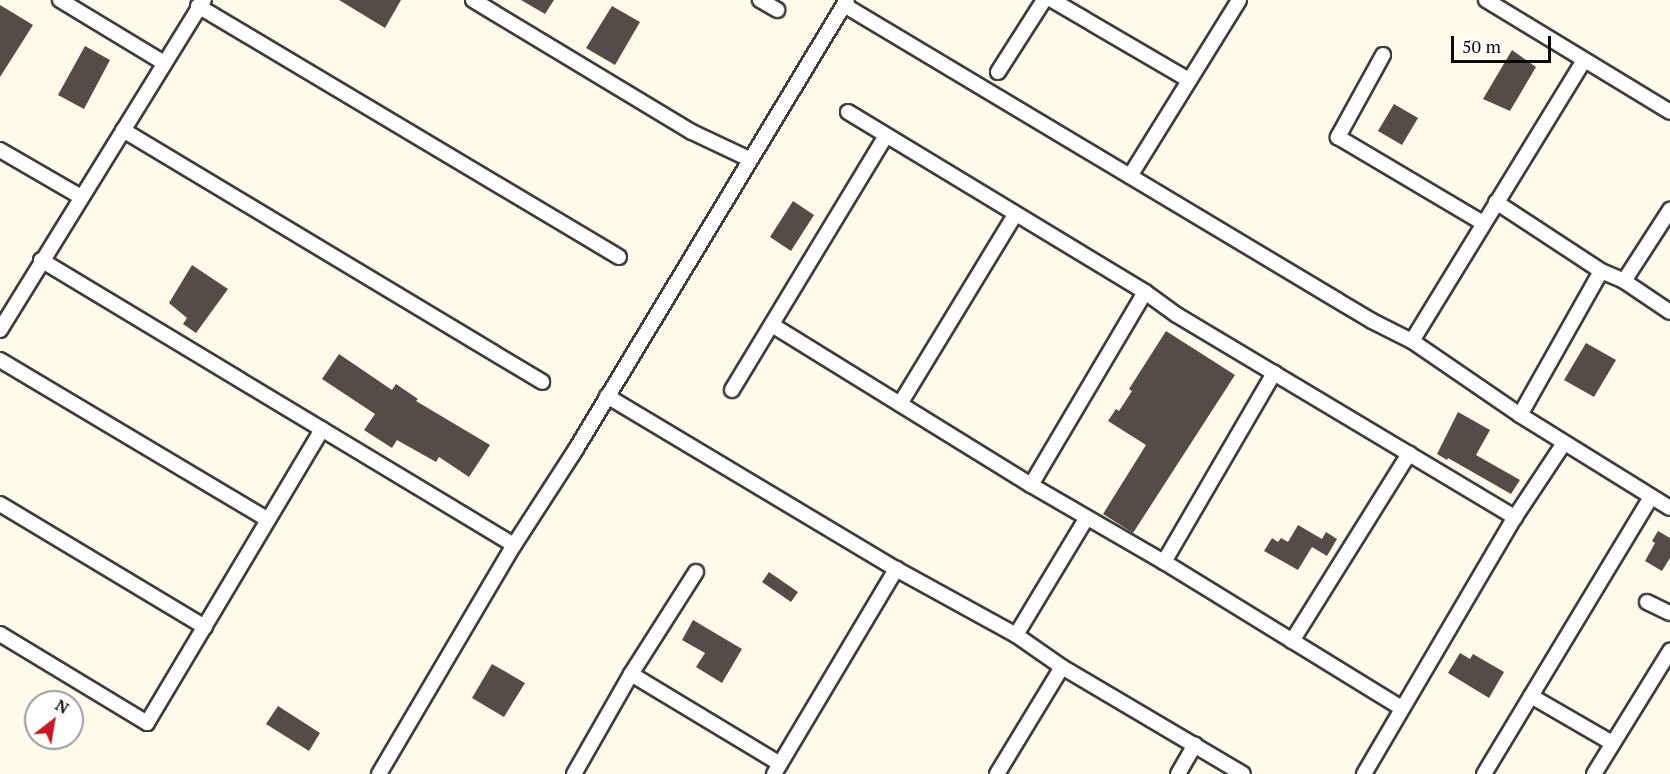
<!DOCTYPE html>
<html>
<head>
<meta charset="utf-8">
<style>
  body { margin:0 }
  #map { position:relative; width:1670px; height:774px; overflow:hidden; background:#fffaea; font-family:"PT Serif",serif }
  div>[style] { position:absolute }
  .building>* { inset:0; background:#554c47 }
  .roads { filter:drop-shadow(2px 0 #3e3e3e) drop-shadow(-2px 0 #3e3e3e) drop-shadow(0 2px #3e3e3e) drop-shadow(0 -2px #3e3e3e) }
  .street>* { height:14px; margin:-7px; padding:0 7px; transform-origin:7px; border-radius:7px; background:#fff }
  span { translate:-50% -50%; white-space:nowrap; text-align:center; line-height:1.15; -webkit-text-stroke:6px #fff; paint-order:stroke }
  .north { position:absolute; left:24px; top:690px; width:60px; height:60px; box-sizing:border-box; background:#fff; border:2px solid #9d9d9d; border-radius:50%; rotate:31deg; font-size:16px; font-weight:700; line-height:24px; text-align:center; color:#0b0b0b }
  .north::after { content:''; display:block; margin:auto; width:21px; height:27px; background:#c71826; clip-path:polygon(50% 0,100% 100%,50% 72%,0 100%) }
  .scale { position:absolute; left:1451px; top:36px; width:100px; height:27px; box-sizing:border-box; border:3px solid #0b0b0b; border-top:0; padding-left:8px; font-size:18px; line-height:21px; white-space:nowrap; color:#0b0b0b; -webkit-text-stroke:4px #fff; paint-order:stroke }
</style>
</head>
<body>
<div id="map">
  <div class="building">
    <div style="clip-path:polygon(339px 0,401px 0,385px 28px)"></div>
    <div style="clip-path:polygon(521px 0,554px 0,545px 14px)"></div>
    <div style="clip-path:polygon(0 5px,33px 25px,0 77px)"></div>
    <div style="clip-path:polygon(612px 6px,640px 22px,615px 65px,586px 48px)"></div>
    <div style="clip-path:polygon(85px 46px,110px 60px,84px 109px,58px 95px)"></div>
    <div style="clip-path:polygon(1512px 50px,1536px 67px,1510px 111px,1483px 99px)"></div>
    <div style="clip-path:polygon(1394px 104px,1418px 118px,1402px 145px,1378px 131px)"></div>
    <div style="clip-path:polygon(793px 201px,814px 215px,791px 251px,770px 237px)"></div>
    <div style="clip-path:polygon(192px 265px,228px 289px,196px 333px,183px 324px,187px 318px,169px 303px)"></div>
    <div style="clip-path:polygon(1166px 331px,1235px 375px,1133px 533px,1103px 514px,1146px 445px,1108px 421px,1116px 409px,1119px 411px,1132px 391px,1129px 389px)"></div>
    <div style="clip-path:polygon(1586px 343px,1616px 360px,1594px 397px,1564px 380px)"></div>
    <div style="clip-path:polygon(339px 354px,392px 390px,396px 384px,418px 399px,416px 401px,490px 445px,469px 477px,439px 457px,436px 462px,397px 440px,392px 448px,364px 430px,375px 414px,322px 379px)"></div>
    <div style="clip-path:polygon(1458px 412px,1490px 430px,1476px 455px,1520px 480px,1511px 494px,1448px 458px,1447px 460px,1437px 454px)"></div>
    <div style="clip-path:polygon(1298px 525px,1322px 539px,1326px 532px,1337px 539px,1327px 556px,1312px 547px,1298px 570px,1264px 551px,1272px 538px,1278px 542px,1281px 538px,1288px 542px)"></div>
    <div style="clip-path:polygon(1658px 531px,1670px 538px,1670px 558px,1662px 571px,1645px 561px,1655px 543px,1652px 541px)"></div>
    <div style="clip-path:polygon(769px 572px,798px 592px,791px 602px,762px 582px)"></div>
    <div style="clip-path:polygon(693px 620px,742px 649px,722px 683px,696px 667px,705px 653px,682px 640px)"></div>
    <div style="clip-path:polygon(1460px 653px,1470px 659px,1473px 654px,1504px 672px,1489px 698px,1448px 673px)"></div>
    <div style="clip-path:polygon(492px 664px,525px 683px,504px 717px,472px 698px)"></div>
    <div style="clip-path:polygon(278px 706px,320px 733px,309px 751px,266px 724px)"></div>
  </div>
  <div class="roads">
    <div class="street">
      <div style="left:60px;top:0;width:122px;rotate:31.2deg"></div>
      <div style="left:473px;top:0;width:256px;rotate:31.1deg"></div>
      <div style="left:692px;top:132px;width:63px;rotate:25.3deg"></div>
      <div style="left:760px;top:0;width:20px;rotate:30deg"></div>
      <div style="left:1052px;top:0;width:159px;rotate:30.3deg"></div>
      <div style="left:1486px;top:0;width:215px;rotate:31.3deg"></div>
      <div style="left:844px;top:5px;width:615px;rotate:30.9deg"></div>
      <div style="left:1372px;top:321px;width:45px;rotate:26.6deg"></div>
      <div style="left:1412px;top:341px;width:131px;rotate:34.4deg"></div>
      <div style="left:1520px;top:415px;width:176px;rotate:31.8deg"></div>
      <div style="left:198px;top:6px;width:490px;rotate:30.8deg"></div>
      <div style="left:1383px;top:55px;width:94px;rotate:118.8deg"></div>
      <div style="left:1338px;top:137px;width:169px;rotate:30.7deg"></div>
      <div style="left:998px;top:72px;width:85px;rotate:-57.4deg"></div>
      <div style="left:848px;top:112px;width:347px;rotate:31.2deg"></div>
      <div style="left:1145px;top:292px;width:39px;rotate:36deg"></div>
      <div style="left:1177px;top:315px;width:394px;rotate:30.9deg"></div>
      <div style="left:123px;top:130px;width:489px;rotate:31deg"></div>
      <div style="left:0;top:150px;width:94px;rotate:30.1deg"></div>
      <div style="left:1130px;top:176px;width:207px;rotate:-58.2deg"></div>
      <div style="left:1496px;top:202px;width:126px;rotate:33.3deg"></div>
      <div style="left:1601px;top:271px;width:25px;rotate:23deg"></div>
      <div style="left:1624px;top:281px;width:55px;rotate:34deg"></div>
      <div style="left:41px;top:260px;width:552px;rotate:31.07deg"></div>
      <div style="left:1624px;top:281px;width:85px;rotate:-57.1deg"></div>
      <div style="left:772px;top:325px;width:304px;rotate:31.7deg"></div>
      <div style="left:1031px;top:485px;width:154px;rotate:30.1deg"></div>
      <div style="left:1164px;top:562px;width:278px;rotate:31.6deg"></div>
      <div style="left:0;top:330px;width:388px;rotate:-58.3deg"></div>
      <div style="left:1412px;top:341px;width:329px;rotate:-58.5deg"></div>
      <div style="left:0;top:360px;width:312px;rotate:30.8deg"></div>
      <div style="left:732px;top:390px;width:297px;rotate:-58.8deg"></div>
      <div style="left:607px;top:396px;width:337px;rotate:30.9deg"></div>
      <div style="left:896px;top:569px;width:137px;rotate:28.8deg"></div>
      <div style="left:1016px;top:635px;width:56px;rotate:34.8deg"></div>
      <div style="left:1062px;top:667px;width:210px;rotate:30.6deg"></div>
      <div style="left:900px;top:404px;width:221px;rotate:-58.7deg"></div>
      <div style="left:1520px;top:415px;width:165px;rotate:-60.6deg"></div>
      <div style="left:1031px;top:485px;width:224px;rotate:-59.4deg"></div>
      <div style="left:0;top:504px;width:239px;rotate:31deg"></div>
      <div style="left:1164px;top:562px;width:219px;rotate:-59.8deg"></div>
      <div style="left:1647px;top:602px;width:25px;rotate:26deg"></div>
      <div style="left:0;top:634px;width:172px;rotate:31.2deg"></div>
      <div style="left:147px;top:723px;width:342px;rotate:-59.2deg"></div>
      <div style="left:1016px;top:635px;width:135px;rotate:-58.9deg"></div>
      <div style="left:1292px;top:641px;width:221px;rotate:-58deg"></div>
      <div style="left:631px;top:674px;width:174px;rotate:31.1deg"></div>
      <div style="left:1531px;top:696px;width:94px;rotate:30.1deg"></div>
      <div style="left:379px;top:774px;width:266px;rotate:-59.5deg"></div>
      <div style="left:514px;top:545px;width:114px;rotate:-57.1deg"></div>
      <div style="left:576px;top:449px;width:524px;rotate:-58.89deg"></div>
      <div style="left:574px;top:774px;width:115px;rotate:-60.3deg"></div>
      <div style="left:631px;top:674px;width:121px;rotate:-57.5deg"></div>
      <div style="left:774px;top:774px;width:239px;rotate:-59.2deg"></div>
      <div style="left:997px;top:774px;width:125px;rotate:-58.7deg"></div>
      <div style="left:1178px;top:774px;width:34px;rotate:-60deg"></div>
      <div style="left:1364px;top:774px;width:298px;rotate:-59.6deg"></div>
      <div style="left:1515px;top:517px;width:89px;rotate:-56.5deg"></div>
      <div style="left:1484px;top:774px;width:323px;rotate:-58.9deg"></div>
      <div style="left:1594px;top:774px;width:145px;rotate:-58.3deg"></div>
    </div>
  </div>
  <div class="north">N</div>
  <div class="scale">50 m</div>
</div>
</body>
</html>
